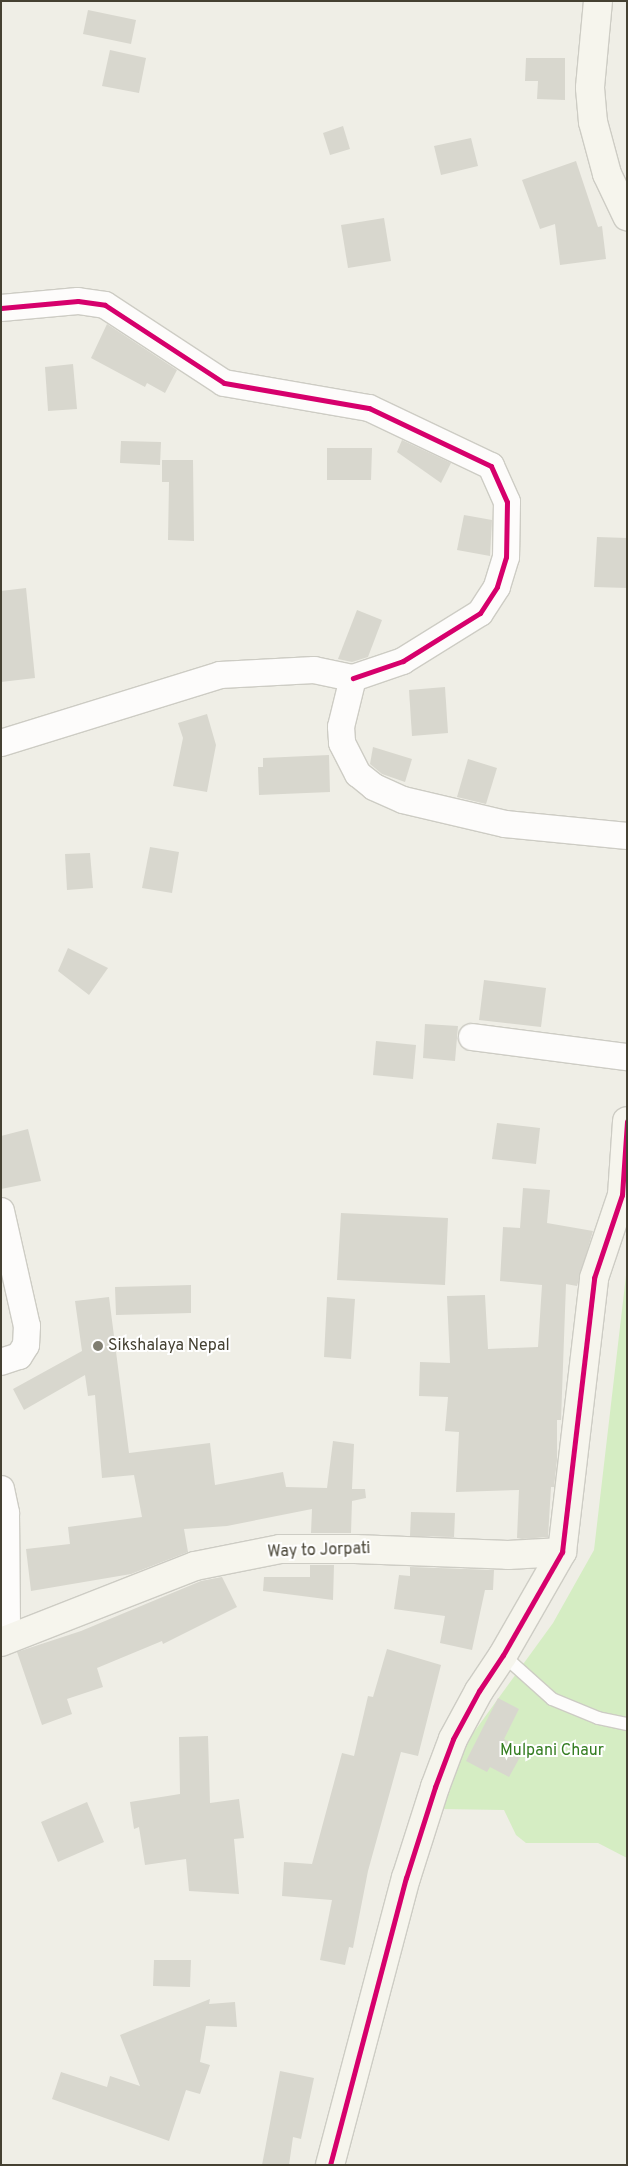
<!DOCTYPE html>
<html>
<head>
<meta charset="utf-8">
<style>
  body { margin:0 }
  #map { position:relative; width:628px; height:2166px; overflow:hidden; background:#efeee6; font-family:Overpass,sans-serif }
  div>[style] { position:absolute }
  .green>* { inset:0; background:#d5edc3 }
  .building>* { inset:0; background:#d8d7ce }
  .roads { filter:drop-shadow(1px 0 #cdccc4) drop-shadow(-1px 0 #cdccc4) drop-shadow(0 1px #cdccc4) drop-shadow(0 -1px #cdccc4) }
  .lane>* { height:12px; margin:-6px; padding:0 6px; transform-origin:6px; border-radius:6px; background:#fdfcfb }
  .street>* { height:26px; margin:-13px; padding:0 13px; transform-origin:13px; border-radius:13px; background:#fdfcfb }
  .secondary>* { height:28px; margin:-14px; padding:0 14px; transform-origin:14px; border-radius:14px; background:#f6f5ed }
  .cycleway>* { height:5px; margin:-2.5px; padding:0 2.5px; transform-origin:2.5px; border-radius:2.5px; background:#d6006c }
  .dots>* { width:14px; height:14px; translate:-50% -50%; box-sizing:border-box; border:2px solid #fff; border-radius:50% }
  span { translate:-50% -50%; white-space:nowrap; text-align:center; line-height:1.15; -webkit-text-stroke:4px #fff; paint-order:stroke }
  .poi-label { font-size:16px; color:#454132 }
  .left { translate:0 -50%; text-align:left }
  .street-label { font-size:16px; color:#454132 }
  .park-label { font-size:16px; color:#337c20 }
  .frame { position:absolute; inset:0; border:2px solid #454132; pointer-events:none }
</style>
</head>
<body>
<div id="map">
  <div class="green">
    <div style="clip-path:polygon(627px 1267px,627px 1858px,598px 1843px,526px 1843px,516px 1835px,504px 1810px,442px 1809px,466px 1743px,553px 1623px,594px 1550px)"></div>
  </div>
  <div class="building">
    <div style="clip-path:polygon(88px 10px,136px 20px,131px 44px,83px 34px)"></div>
    <div style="clip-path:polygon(110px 50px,146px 58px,139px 93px,102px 86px)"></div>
    <div style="clip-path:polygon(526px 58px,565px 58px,565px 100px,537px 99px,538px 81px,525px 81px)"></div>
    <div style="clip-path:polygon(343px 126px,350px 149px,330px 155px,323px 133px)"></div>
    <div style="clip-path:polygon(471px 138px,478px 166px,441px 175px,434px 146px)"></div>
    <div style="clip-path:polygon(576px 161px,598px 227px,602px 226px,606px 259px,560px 265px,555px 224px,540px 229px,522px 180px)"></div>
    <div style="clip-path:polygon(384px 218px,391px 261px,348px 268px,341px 225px)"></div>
    <div style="clip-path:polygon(107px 324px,177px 370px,165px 393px,147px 383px,145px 387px,91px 358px)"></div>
    <div style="clip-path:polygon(73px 364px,77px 409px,48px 411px,45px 367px)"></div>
    <div style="clip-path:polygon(402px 440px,451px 463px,441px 483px,397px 452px)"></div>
    <div style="clip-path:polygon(121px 441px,161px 442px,160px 465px,120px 463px)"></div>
    <div style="clip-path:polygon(327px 448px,372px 448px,371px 480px,327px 480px)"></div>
    <div style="clip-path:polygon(162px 460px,193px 460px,194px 541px,168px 540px,169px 482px,162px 482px)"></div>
    <div style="clip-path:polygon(464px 515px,492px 520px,490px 556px,457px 550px)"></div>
    <div style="clip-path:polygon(597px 537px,627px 538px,627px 588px,594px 587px)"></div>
    <div style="clip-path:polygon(26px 588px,35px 678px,1px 682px,1px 591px)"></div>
    <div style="clip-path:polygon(357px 610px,382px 620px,368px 657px,352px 662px,338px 659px)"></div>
    <div style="clip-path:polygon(445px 687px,448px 733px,412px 736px,409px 690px)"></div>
    <div style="clip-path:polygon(207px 714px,216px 745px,207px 792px,173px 786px,183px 738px,178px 723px)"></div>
    <div style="clip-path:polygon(373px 747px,412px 759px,405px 782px,382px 774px,370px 764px)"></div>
    <div style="clip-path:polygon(329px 755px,330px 792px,259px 795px,258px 767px,263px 767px,263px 758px)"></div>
    <div style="clip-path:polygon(468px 759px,497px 768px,486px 804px,457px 797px)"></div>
    <div style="clip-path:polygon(150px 847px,179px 852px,172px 893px,142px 888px)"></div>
    <div style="clip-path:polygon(90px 853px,93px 888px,67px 890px,65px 854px)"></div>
    <div style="clip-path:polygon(68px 948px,108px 968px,89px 995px,58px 971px)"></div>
    <div style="clip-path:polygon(484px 980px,546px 988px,541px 1027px,479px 1020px)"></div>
    <div style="clip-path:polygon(425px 1024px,458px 1026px,455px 1061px,423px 1058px)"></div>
    <div style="clip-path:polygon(376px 1041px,416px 1045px,413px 1079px,373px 1075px)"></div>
    <div style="clip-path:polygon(497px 1123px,540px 1128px,536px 1164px,492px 1159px)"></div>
    <div style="clip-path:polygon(28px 1129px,41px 1181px,1px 1189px,1px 1136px)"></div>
    <div style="clip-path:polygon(523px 1188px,550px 1190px,547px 1223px,593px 1231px,577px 1286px,566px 1284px,561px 1420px,557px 1420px,557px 1460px,554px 1487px,551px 1487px,548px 1537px,522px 1539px,517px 1538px,519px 1490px,456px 1492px,459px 1432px,445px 1431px,448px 1397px,419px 1396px,420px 1362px,450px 1363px,447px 1296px,485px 1295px,488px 1349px,538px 1347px,542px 1285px,500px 1281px,503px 1227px,520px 1228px)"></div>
    <div style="clip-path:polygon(341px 1213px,448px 1218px,445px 1285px,337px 1280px)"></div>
    <div style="clip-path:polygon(191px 1285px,191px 1313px,116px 1315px,115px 1287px)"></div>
    <div style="clip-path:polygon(109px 1297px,129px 1453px,210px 1443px,215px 1485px,283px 1472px,286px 1487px,327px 1488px,333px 1441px,354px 1444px,352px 1489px,365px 1489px,366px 1498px,352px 1501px,351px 1533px,311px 1533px,312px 1509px,227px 1526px,184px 1529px,188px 1552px,131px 1574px,31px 1591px,26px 1549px,70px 1544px,68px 1527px,142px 1517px,134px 1475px,102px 1478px,95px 1395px,88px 1396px,85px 1375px,24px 1410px,13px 1389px,82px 1351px,75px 1301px)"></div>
    <div style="clip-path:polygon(327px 1297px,355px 1299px,351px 1359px,324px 1357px)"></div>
    <div style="clip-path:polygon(411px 1512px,455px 1513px,454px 1537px,410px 1536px)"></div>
    <div style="clip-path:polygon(310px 1565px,334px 1565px,333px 1600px,263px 1591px,264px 1577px,310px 1577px)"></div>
    <div style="clip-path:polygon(410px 1567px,494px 1570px,493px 1590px,485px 1590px,472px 1650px,440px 1643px,445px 1616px,394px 1609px,399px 1575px,410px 1576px)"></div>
    <div style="clip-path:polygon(222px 1577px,237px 1607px,163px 1644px,162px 1641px,97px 1668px,103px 1687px,67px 1699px,72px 1714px,42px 1725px,17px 1652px,81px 1631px,201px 1581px)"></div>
    <div style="clip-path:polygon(387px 1649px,441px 1665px,418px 1756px,401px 1752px,368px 1871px,353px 1948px,349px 1947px,345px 1965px,320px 1960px,332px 1900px,282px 1896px,284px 1862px,312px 1864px,342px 1753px,354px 1756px,368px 1696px,373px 1697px)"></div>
    <div style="clip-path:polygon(498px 1698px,519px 1709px,504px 1739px,524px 1750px,509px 1777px,490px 1767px,487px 1772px,466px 1761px)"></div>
    <div style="clip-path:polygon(208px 1736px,210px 1803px,239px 1799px,244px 1838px,234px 1839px,239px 1894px,189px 1891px,186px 1859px,145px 1865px,139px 1827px,134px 1829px,130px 1802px,180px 1794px,179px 1737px)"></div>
    <div style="clip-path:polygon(87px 1802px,104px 1842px,58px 1862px,41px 1822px)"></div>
    <div style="clip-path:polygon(154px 1960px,191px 1960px,190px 1987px,153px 1986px)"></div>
    <div style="clip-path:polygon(210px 1999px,209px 2004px,235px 2002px,237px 2027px,206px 2026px,200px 2062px,210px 2065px,200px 2094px,186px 2090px,169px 2141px,52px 2099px,61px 2072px,107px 2087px,110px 2076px,140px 2086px,120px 2035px)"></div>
    <div style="clip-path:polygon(280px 2071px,314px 2078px,301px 2139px,293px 2137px,289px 2165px,262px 2165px)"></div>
  </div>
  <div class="roads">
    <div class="lane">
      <div style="left:503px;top:1655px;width:66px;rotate:41.9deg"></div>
      <div style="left:552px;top:1699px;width:50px;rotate:22.4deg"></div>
      <div style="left:598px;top:1718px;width:30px;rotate:12deg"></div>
    </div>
    <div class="street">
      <div style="left:1px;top:308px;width:77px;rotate:-5.2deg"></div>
      <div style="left:78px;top:301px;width:27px;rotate:8deg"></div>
      <div style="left:105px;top:305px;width:142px;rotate:33.2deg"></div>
      <div style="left:224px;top:383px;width:147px;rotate:9.8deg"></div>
      <div style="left:369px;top:408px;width:135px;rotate:25.4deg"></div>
      <div style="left:491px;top:466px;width:39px;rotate:66deg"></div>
      <div style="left:507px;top:502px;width:55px;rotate:91deg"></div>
      <div style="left:506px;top:557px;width:31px;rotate:107deg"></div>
      <div style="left:497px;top:587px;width:31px;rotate:123deg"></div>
      <div style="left:480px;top:613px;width:91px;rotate:148.1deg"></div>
      <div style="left:403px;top:661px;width:53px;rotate:161.2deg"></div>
      <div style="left:1px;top:743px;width:229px;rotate:-17.2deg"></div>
      <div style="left:220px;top:675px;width:94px;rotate:-3deg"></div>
      <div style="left:314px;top:670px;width:40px;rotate:12deg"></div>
      <div style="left:353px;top:678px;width:50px;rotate:103.8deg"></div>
      <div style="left:341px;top:727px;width:16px;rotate:86deg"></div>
      <div style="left:342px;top:743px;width:35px;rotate:63deg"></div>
      <div style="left:358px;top:774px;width:21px;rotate:39deg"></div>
      <div style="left:374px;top:787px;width:32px;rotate:24deg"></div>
      <div style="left:403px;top:800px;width:105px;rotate:13.2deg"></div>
      <div style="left:505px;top:824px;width:123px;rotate:5.6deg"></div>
      <div style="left:472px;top:1037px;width:156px;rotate:7.4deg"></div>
      <div style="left:1px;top:1211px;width:118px;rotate:77.3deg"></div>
      <div style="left:27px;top:1326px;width:19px;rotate:93deg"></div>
      <div style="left:26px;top:1345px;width:13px;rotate:122deg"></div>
      <div style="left:19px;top:1356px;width:19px;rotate:162deg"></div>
      <div style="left:1px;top:1489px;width:25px;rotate:78deg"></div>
      <div style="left:6px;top:1513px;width:127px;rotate:89.5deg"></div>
    </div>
    <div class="secondary">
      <div style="left:598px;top:1px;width:87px;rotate:95.3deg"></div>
      <div style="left:590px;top:88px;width:34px;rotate:85deg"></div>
      <div style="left:593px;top:122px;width:54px;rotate:74.9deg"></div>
      <div style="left:607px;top:174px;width:47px;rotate:64.5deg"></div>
      <div style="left:1px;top:1642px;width:208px;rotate:-21.4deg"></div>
      <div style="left:195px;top:1566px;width:87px;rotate:-11.3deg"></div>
      <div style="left:280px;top:1549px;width:75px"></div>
      <div style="left:355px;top:1549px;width:153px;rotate:2.2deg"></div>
      <div style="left:508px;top:1555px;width:54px;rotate:-3.2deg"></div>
      <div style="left:330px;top:2165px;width:297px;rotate:-75.2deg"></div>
      <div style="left:406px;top:1878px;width:96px;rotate:-72.3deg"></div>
      <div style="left:435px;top:1787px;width:51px;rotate:-69.4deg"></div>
      <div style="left:453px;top:1739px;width:55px;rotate:-61.6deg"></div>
      <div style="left:479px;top:1691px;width:43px;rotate:-56.3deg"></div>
      <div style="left:503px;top:1655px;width:119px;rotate:-60.2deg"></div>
      <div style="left:562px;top:1552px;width:276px;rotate:-83.3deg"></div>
      <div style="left:594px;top:1278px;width:88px;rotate:-71.4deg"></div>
      <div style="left:622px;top:1195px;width:74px;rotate:-86.1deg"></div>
    </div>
  </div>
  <div class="cycleway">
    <div style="left:1px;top:308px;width:77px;rotate:-5.2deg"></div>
    <div style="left:78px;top:301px;width:27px;rotate:8deg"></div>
    <div style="left:105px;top:305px;width:142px;rotate:33.2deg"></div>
    <div style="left:224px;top:383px;width:147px;rotate:9.8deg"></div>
    <div style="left:369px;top:408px;width:135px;rotate:25.4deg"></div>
    <div style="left:491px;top:466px;width:39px;rotate:66deg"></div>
    <div style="left:507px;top:502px;width:55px;rotate:91deg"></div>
    <div style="left:506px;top:557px;width:31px;rotate:107deg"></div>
    <div style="left:497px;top:587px;width:31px;rotate:123deg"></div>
    <div style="left:480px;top:613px;width:91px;rotate:148.1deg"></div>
    <div style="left:403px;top:661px;width:53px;rotate:161.2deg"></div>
    <div style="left:330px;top:2165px;width:297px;rotate:-75.2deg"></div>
    <div style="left:406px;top:1878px;width:96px;rotate:-72.3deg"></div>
    <div style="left:435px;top:1787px;width:51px;rotate:-69.4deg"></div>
    <div style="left:453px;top:1739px;width:55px;rotate:-61.6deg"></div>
    <div style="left:479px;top:1691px;width:43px;rotate:-56.3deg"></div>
    <div style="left:503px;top:1655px;width:119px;rotate:-60.2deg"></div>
    <div style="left:562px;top:1552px;width:276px;rotate:-83.3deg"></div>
    <div style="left:594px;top:1278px;width:88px;rotate:-71.4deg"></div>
    <div style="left:622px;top:1195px;width:74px;rotate:-86.1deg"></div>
  </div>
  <div class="dots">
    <div style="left:98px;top:1346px;background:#807e71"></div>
  </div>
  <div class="poi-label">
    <span class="left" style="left:108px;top:1346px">Sikshalaya Nepal</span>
  </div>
  <div class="street-label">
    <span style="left:319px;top:1551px;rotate:-2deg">Way to Jorpati</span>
  </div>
  <div class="park-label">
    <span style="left:552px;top:1751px">Mulpani Chaur</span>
  </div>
  <div class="frame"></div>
</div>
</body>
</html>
